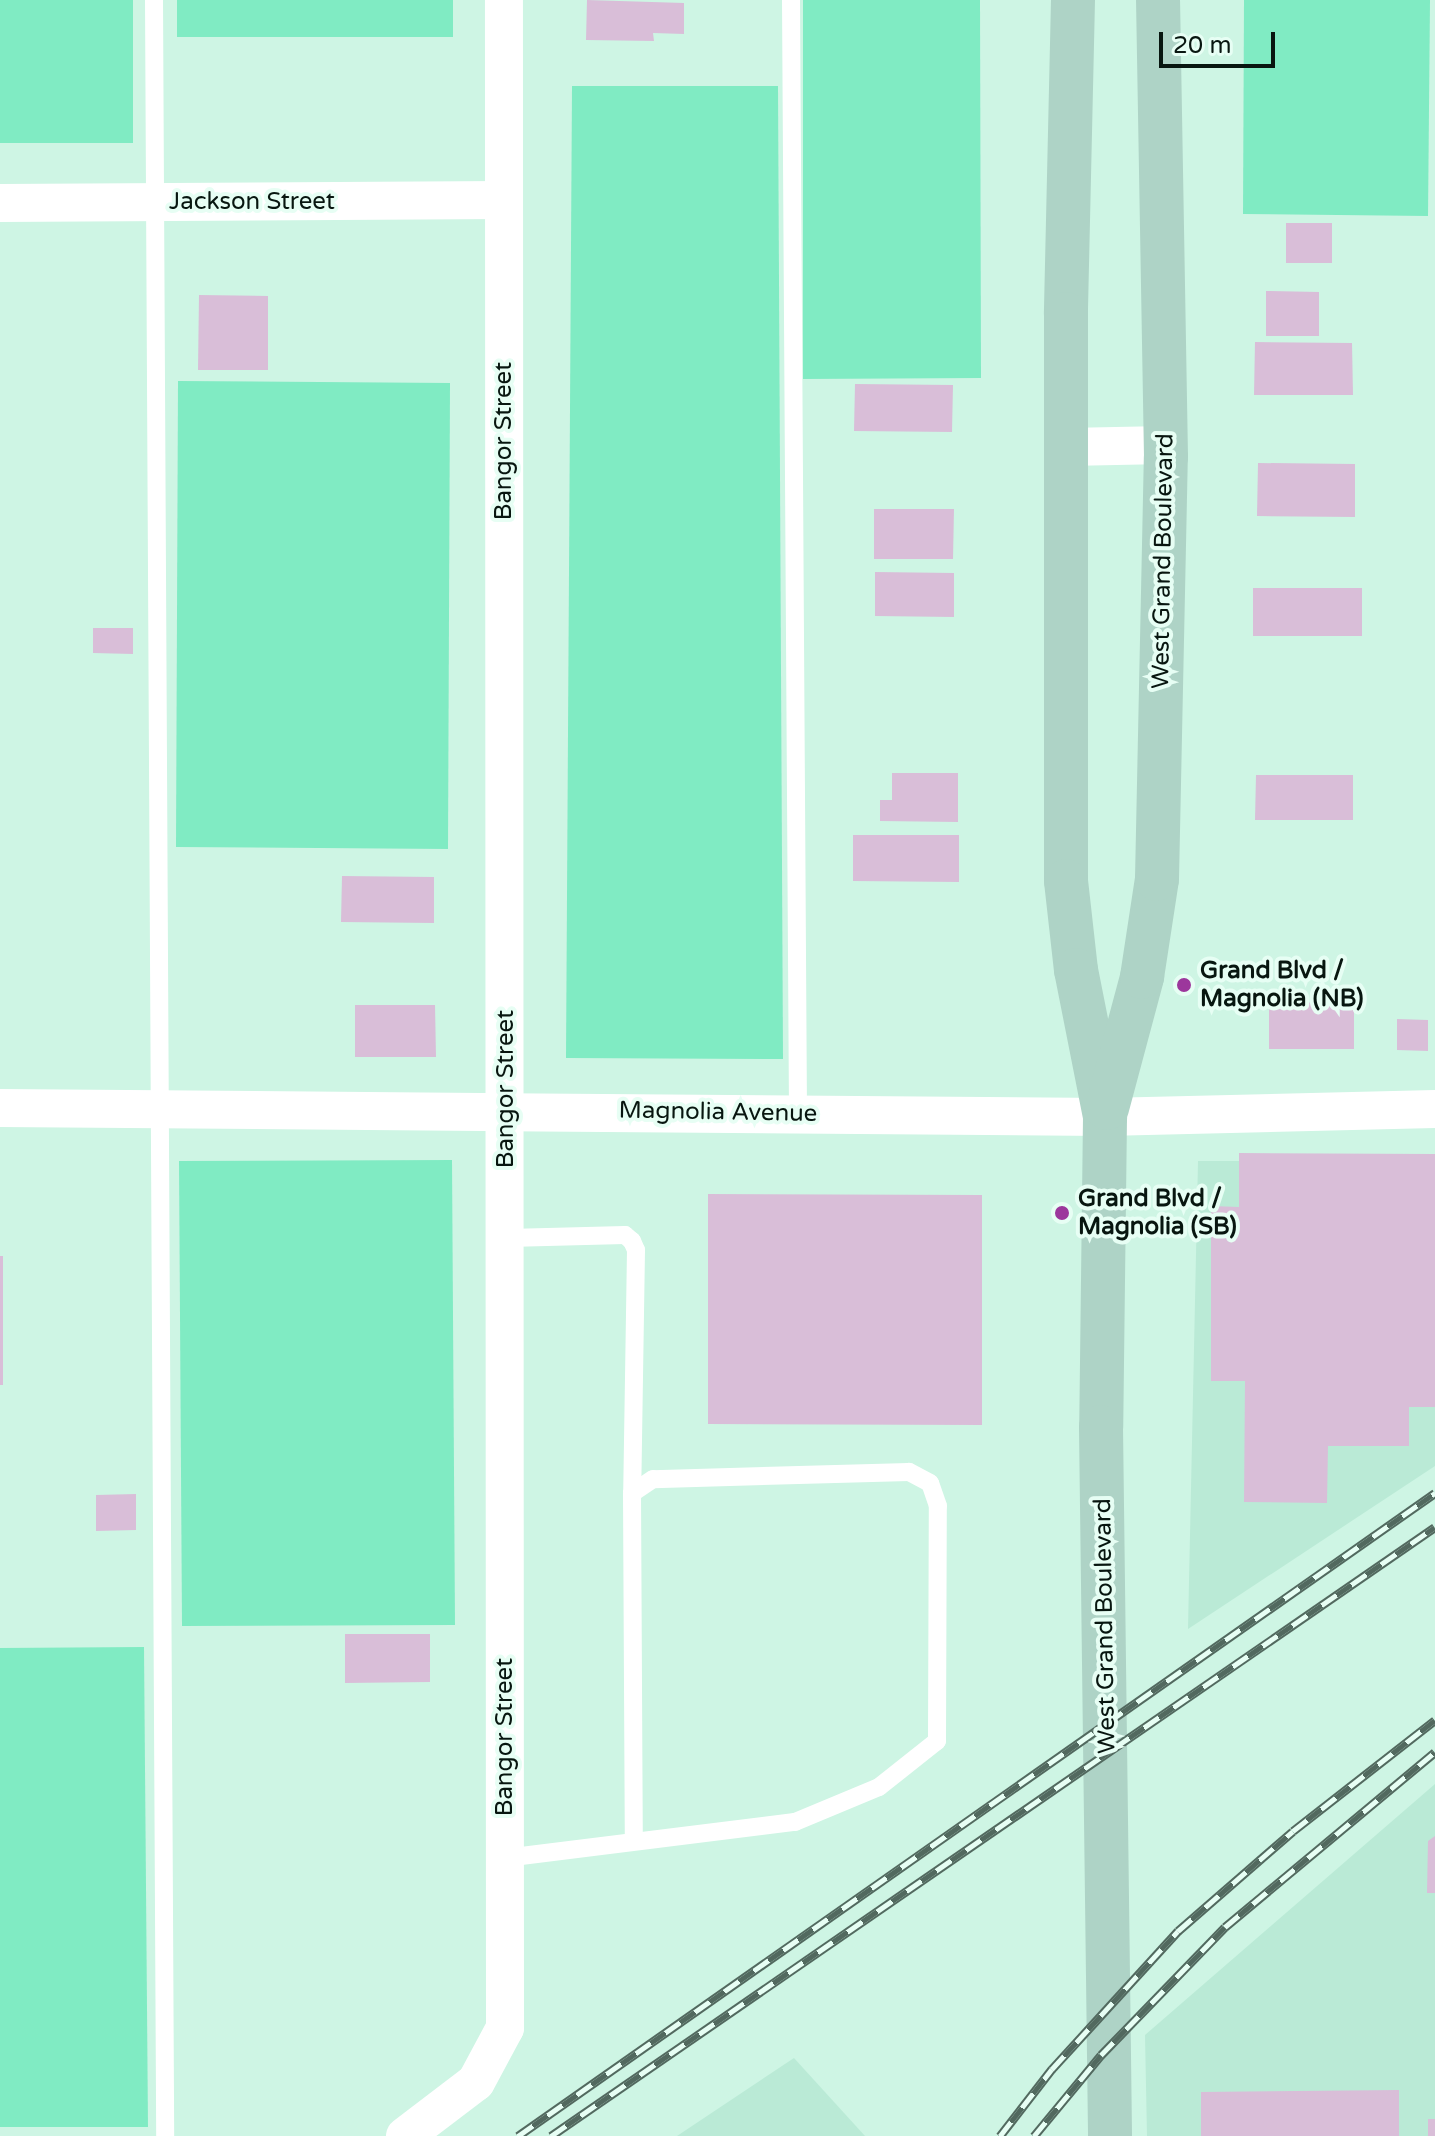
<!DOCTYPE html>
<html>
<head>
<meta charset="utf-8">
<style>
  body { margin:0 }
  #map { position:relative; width:1435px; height:2136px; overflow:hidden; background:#cef5e4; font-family:"Varela Round",sans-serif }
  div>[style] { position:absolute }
  .built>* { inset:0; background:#baead6 }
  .green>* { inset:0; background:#80ebc3 }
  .building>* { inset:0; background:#d9bed8 }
  .lane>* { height:18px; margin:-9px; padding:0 9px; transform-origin:9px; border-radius:9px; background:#fff }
  .street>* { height:38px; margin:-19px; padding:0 19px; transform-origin:19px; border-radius:19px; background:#fff }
  .secondary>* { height:44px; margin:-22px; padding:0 22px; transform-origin:22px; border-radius:22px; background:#aed3c6 }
  .rail>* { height:9px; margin-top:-4.5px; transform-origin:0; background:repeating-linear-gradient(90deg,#e7fef4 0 18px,#52695f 0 36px); box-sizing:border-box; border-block:2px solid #52695f }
  .dots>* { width:22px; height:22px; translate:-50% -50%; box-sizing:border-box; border:4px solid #e7fef4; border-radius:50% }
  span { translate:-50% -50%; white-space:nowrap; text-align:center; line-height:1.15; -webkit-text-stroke:8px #e7fef4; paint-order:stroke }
  .street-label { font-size:24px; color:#081610 }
  .poi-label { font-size:24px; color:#081610; font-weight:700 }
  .left { translate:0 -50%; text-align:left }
  .scale { position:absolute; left:1159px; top:32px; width:116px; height:36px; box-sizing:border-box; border:4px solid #081610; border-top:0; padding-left:10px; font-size:24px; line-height:28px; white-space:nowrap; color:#081610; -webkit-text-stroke:6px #e7fef4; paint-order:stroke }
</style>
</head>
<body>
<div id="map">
  <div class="built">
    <div style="clip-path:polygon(1198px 1161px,1435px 1161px,1435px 1466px,1188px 1629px)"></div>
    <div style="clip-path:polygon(1435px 1784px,1435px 2136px,1147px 2136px,1145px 2035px)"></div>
    <div style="clip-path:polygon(794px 2058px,865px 2136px,677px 2136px)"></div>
  </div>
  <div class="green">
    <div style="clip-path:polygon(0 0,133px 0,133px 143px,0 143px)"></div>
    <div style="clip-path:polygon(177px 0,453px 0,453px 37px,177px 37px)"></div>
    <div style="clip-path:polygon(803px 0,980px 0,981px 378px,803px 379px)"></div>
    <div style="clip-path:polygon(1244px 0,1430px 0,1428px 216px,1243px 214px)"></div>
    <div style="clip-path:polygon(572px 86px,778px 86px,783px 1059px,566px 1058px)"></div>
    <div style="clip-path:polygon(178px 381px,450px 383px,448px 849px,176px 847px)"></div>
    <div style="clip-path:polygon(452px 1160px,455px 1625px,182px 1626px,179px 1161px)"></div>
    <div style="clip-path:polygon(144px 1647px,148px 2127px,0 2127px,0 1648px)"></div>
  </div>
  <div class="building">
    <div style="clip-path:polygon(587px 0,684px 3px,684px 34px,653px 33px,654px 41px,586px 40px)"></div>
    <div style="clip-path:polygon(1286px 223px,1332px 223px,1332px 263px,1286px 263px)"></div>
    <div style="clip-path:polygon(1266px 291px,1319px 292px,1319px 336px,1266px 336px)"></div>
    <div style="clip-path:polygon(199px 295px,268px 296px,268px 370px,198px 370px)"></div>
    <div style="clip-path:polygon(1255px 342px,1352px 343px,1353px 395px,1254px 395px)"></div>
    <div style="clip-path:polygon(855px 384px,953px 385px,952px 432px,854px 431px)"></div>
    <div style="clip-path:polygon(1258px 463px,1355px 464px,1355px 517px,1257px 516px)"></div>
    <div style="clip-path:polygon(874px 509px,954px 509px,953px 559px,874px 559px)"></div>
    <div style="clip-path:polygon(875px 572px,954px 573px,954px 617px,875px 616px)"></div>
    <div style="clip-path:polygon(1253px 588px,1362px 588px,1362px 636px,1253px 636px)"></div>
    <div style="clip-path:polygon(93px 628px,133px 628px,133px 654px,93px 653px)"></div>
    <div style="clip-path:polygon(892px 773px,958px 773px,958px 822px,880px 821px,880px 800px,892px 800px)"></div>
    <div style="clip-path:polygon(1256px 775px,1353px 775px,1353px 820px,1255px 820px)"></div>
    <div style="clip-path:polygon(853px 835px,959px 835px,959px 882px,853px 881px)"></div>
    <div style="clip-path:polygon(342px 876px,434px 877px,434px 923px,341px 922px)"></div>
    <div style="clip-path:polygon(1269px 1002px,1354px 1003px,1354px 1049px,1269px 1049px)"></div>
    <div style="clip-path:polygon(355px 1005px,435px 1005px,436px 1057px,355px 1057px)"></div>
    <div style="clip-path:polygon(1397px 1019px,1428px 1020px,1428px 1051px,1397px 1050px)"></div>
    <div style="clip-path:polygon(1239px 1153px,1435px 1154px,1435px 1407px,1409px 1407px,1409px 1446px,1328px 1446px,1327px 1503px,1244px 1502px,1245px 1381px,1211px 1381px,1211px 1206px,1239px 1207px)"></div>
    <div style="clip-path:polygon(708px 1194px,982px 1195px,982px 1425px,708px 1424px)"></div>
    <div style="clip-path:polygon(0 1256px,3px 1256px,3px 1385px,0 1385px)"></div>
    <div style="clip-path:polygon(136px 1494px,136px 1530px,96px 1531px,96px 1495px)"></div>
    <div style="clip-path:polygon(345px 1634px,430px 1634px,430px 1682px,345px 1683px)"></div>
    <div style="clip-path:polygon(1435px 1836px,1435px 1893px,1427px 1893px,1428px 1841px)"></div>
    <div style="clip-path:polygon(1399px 2090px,1399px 2136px,1201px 2136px,1201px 2092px)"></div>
    <div style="clip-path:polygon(1428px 2119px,1435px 2119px,1435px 2136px,1428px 2136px)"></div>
  </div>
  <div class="lane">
    <div style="left:154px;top:0;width:2136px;rotate:89.7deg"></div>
    <div style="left:791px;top:0;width:1113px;rotate:89.64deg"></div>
    <div style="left:506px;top:1238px;width:119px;rotate:-1.4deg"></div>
    <div style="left:625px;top:1235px;width:9px;rotate:41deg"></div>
    <div style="left:632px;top:1241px;width:10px;rotate:66deg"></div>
    <div style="left:636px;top:1250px;width:243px;rotate:90.9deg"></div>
    <div style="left:505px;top:1858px;width:292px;rotate:-7.1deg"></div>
    <div style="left:795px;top:1822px;width:91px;rotate:-22.6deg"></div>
    <div style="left:879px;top:1787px;width:74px;rotate:-38.4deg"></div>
    <div style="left:937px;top:1741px;width:235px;rotate:-89.8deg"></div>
    <div style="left:938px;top:1506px;width:24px;rotate:-109deg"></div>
    <div style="left:930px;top:1483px;width:24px;rotate:-152deg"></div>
    <div style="left:909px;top:1472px;width:256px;rotate:178.4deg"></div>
    <div style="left:653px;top:1479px;width:25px;rotate:146deg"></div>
    <div style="left:632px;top:1493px;width:348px;rotate:89.7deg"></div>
  </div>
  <div class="street">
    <div style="left:0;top:203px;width:504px;rotate:-0.34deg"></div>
    <div style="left:1067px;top:447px;width:98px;rotate:-1.2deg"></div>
    <div style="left:0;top:1108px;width:1105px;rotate:0.47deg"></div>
    <div style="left:1105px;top:1117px;width:330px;rotate:-1.4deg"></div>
    <div style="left:405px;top:2136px;width:89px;rotate:-37.3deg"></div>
    <div style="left:476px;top:2082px;width:61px;rotate:-61.8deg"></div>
    <div style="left:505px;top:2028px;width:2028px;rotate:-90.03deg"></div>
  </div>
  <div class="secondary">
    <div style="left:1073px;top:0;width:314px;rotate:91.3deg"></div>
    <div style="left:1066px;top:314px;width:567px;rotate:90deg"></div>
    <div style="left:1066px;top:881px;width:90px;rotate:83.6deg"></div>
    <div style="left:1076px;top:970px;width:150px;rotate:78.8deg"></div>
    <div style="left:1105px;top:1117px;width:310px;rotate:90.7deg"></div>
    <div style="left:1101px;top:1427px;width:709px;rotate:89.27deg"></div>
    <div style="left:1107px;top:1108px;width:136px;rotate:-75deg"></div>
    <div style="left:1142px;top:977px;width:99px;rotate:-81.3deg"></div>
    <div style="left:1157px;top:879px;width:422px;rotate:-88.8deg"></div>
    <div style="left:1166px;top:457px;width:457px;rotate:-91deg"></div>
  </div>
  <div class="rail">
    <div style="left:518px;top:2136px;width:1120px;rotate:-35.04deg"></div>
    <div style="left:551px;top:2136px;width:1073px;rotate:-34.56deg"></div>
    <div style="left:1000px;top:2136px;width:85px;rotate:-52.2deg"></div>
    <div style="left:1052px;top:2069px;width:187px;rotate:-47.6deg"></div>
    <div style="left:1178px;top:1931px;width:152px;rotate:-41deg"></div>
    <div style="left:1293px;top:1831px;width:180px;rotate:-38deg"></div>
    <div style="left:1034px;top:2136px;width:105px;rotate:-50.4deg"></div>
    <div style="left:1101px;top:2055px;width:178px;rotate:-45.9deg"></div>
    <div style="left:1225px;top:1927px;width:273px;rotate:-39.8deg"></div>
  </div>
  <div class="dots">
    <div style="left:1184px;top:985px;background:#9c379c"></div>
    <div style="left:1062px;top:1213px;background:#9c379c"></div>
  </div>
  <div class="street-label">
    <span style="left:252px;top:202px">Jackson Street</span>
    <span style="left:504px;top:441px;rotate:-90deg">Bangor Street</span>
    <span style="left:1163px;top:561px;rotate:-89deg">West Grand Boulevard</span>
    <span style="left:506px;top:1089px;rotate:-90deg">Bangor Street</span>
    <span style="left:718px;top:1112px;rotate:1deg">Magnolia Avenue</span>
    <span style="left:1105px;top:1626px;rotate:-91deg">West Grand Boulevard</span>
    <span style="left:505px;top:1737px;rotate:-90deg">Bangor Street</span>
  </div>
  <div class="poi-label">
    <span class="left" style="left:1200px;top:985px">Grand Blvd /<br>Magnolia (NB)</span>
    <span class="left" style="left:1078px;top:1213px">Grand Blvd /<br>Magnolia (SB)</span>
  </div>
  <div class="scale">20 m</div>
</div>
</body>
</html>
